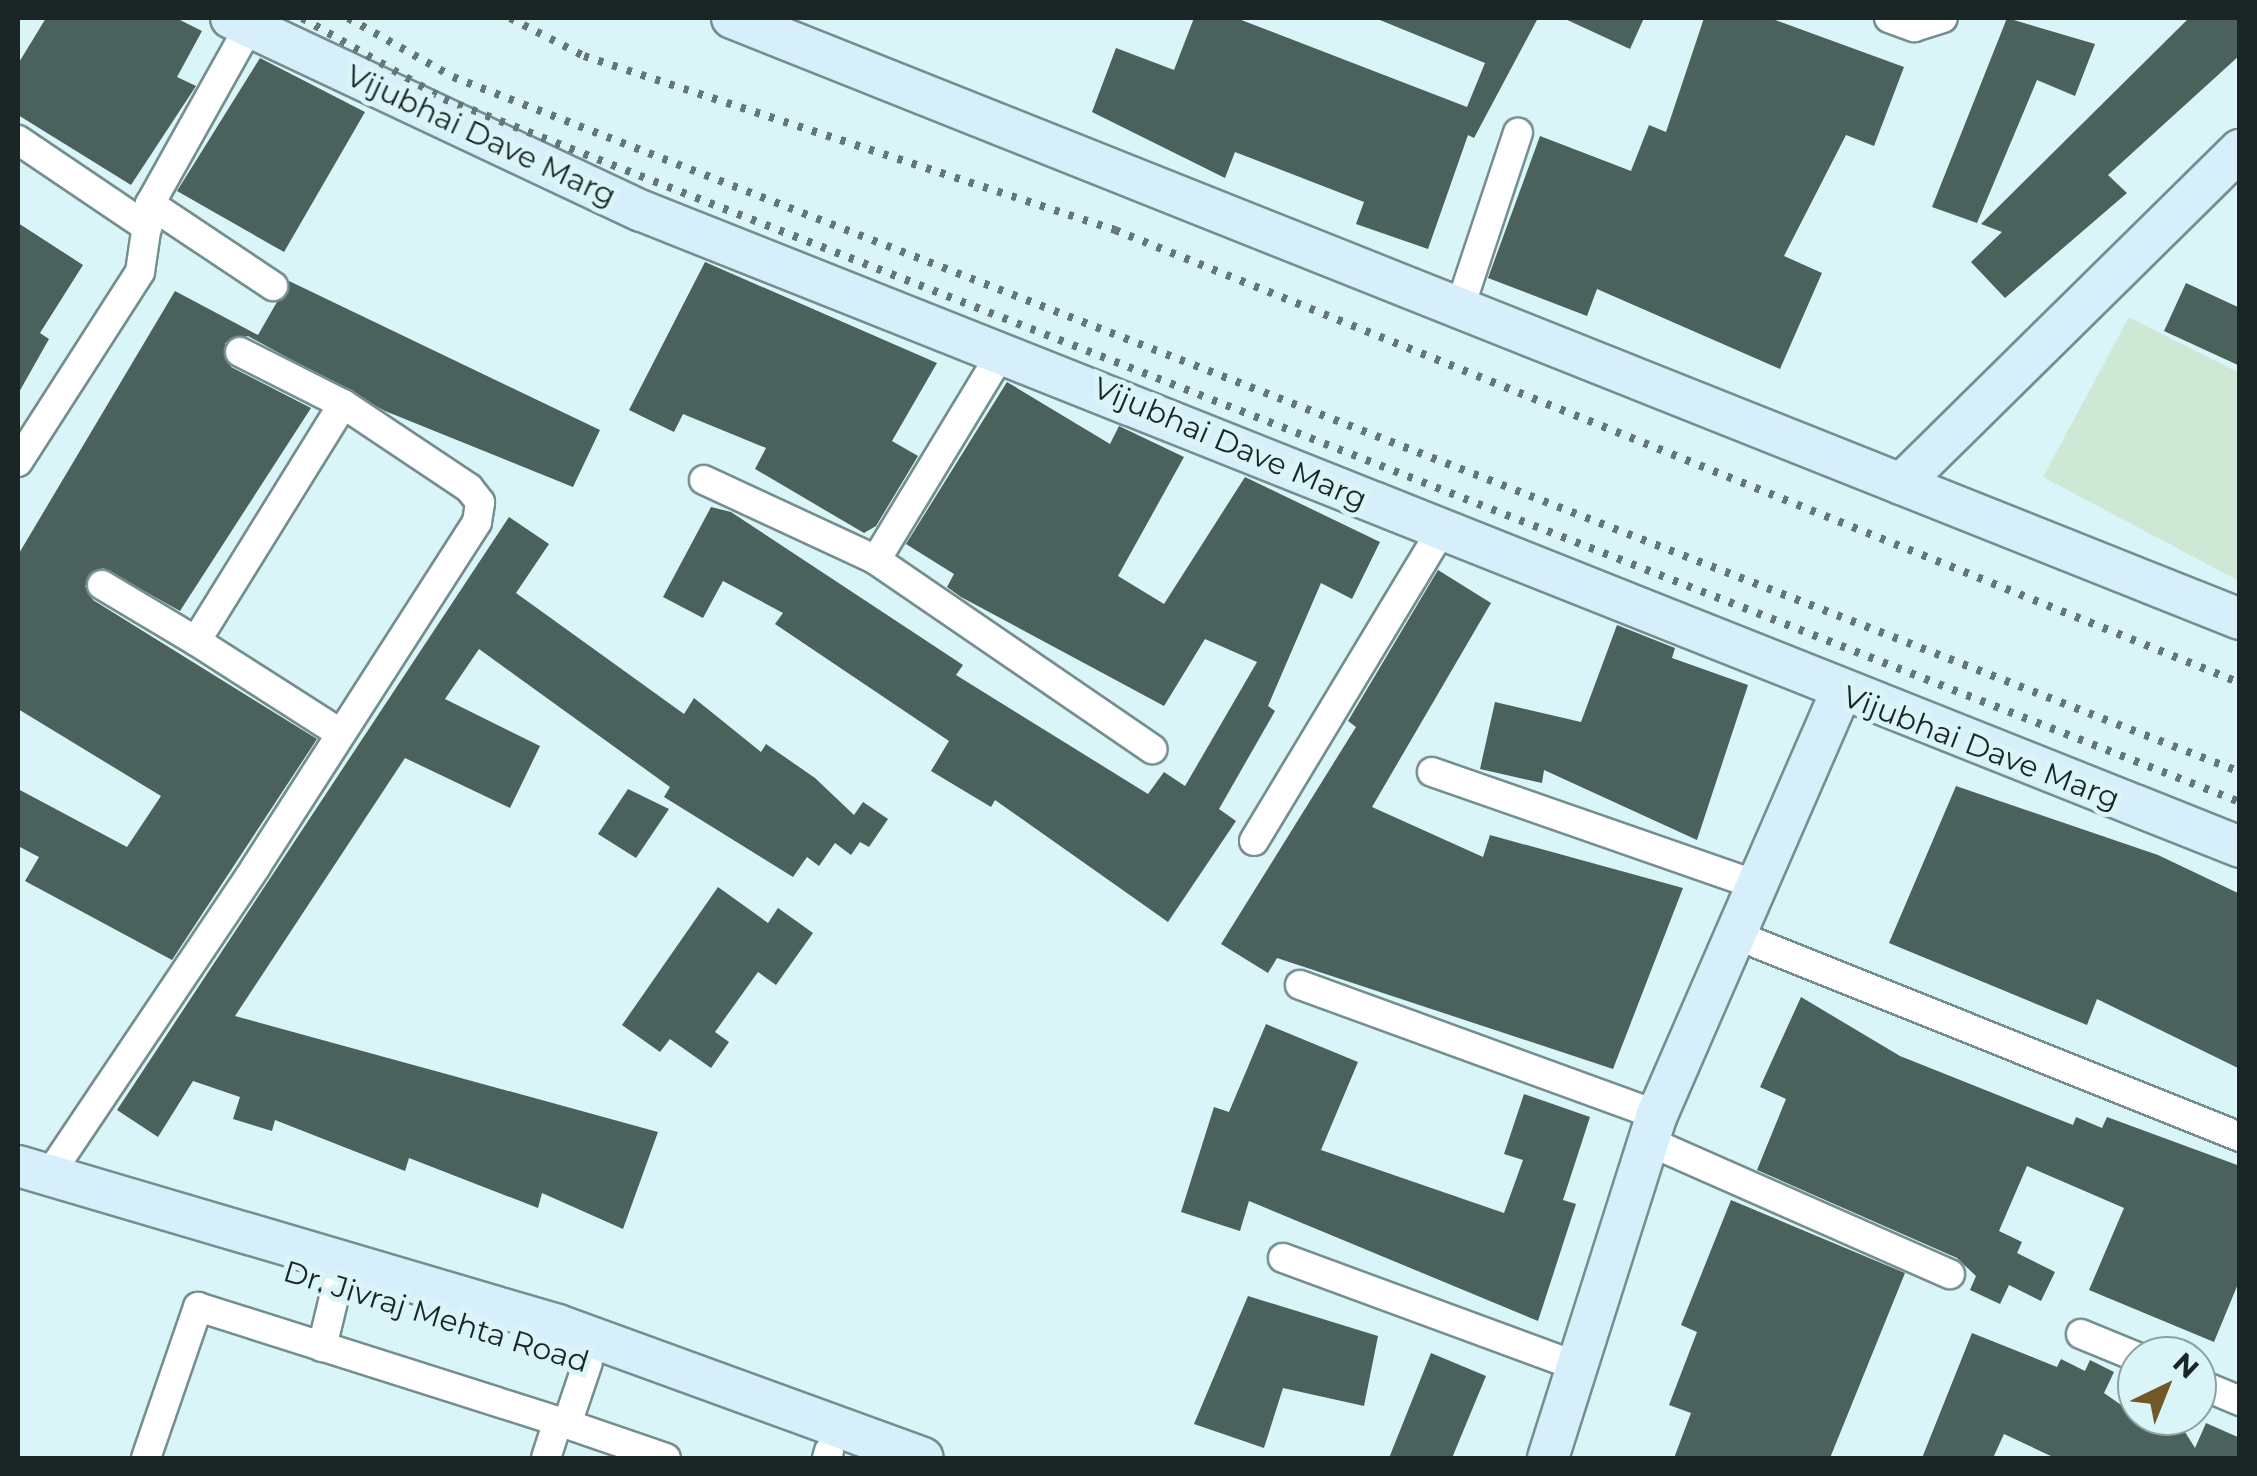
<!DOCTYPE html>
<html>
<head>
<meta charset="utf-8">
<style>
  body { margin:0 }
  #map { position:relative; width:2257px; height:1476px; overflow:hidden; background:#daf5f7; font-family:Montserrat,sans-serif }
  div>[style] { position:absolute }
  .green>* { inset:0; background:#cee8d5 }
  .building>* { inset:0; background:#4b615c }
  .roads { filter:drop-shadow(2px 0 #758e90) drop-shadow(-2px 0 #758e90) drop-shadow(0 2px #758e90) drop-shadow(0 -2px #758e90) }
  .street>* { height:28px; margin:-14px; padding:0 14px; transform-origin:14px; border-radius:14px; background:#fff }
  .secondary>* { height:40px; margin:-20px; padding:0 20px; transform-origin:20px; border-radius:20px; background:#d6effa }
  .rail>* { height:8px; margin-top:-4px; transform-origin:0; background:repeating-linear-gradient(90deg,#667678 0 5px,transparent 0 15px) }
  span { translate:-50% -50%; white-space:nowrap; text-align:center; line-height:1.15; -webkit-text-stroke:10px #daf5f7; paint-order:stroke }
  .street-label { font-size:30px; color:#1b2526 }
  .frame { position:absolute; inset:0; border:20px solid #1b2526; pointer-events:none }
  .north { position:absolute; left:2117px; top:1336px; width:100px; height:100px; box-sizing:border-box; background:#daf5f7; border:2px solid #8ea2a3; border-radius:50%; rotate:43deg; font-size:28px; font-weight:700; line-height:40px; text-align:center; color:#1b2526 }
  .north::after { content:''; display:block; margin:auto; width:35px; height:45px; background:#725729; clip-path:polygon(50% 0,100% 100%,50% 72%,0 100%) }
</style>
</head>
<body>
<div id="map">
  <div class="green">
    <div style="clip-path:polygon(2129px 317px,2239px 373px,2239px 581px,2043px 477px)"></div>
  </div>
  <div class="building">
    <div style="clip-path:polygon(46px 18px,176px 18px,202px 31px,177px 77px,196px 86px,131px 185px,18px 115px,18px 64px)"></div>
    <div style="clip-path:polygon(1194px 18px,1236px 18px,1467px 107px,1485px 63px,1375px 18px,1538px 18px,1474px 138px,1468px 135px,1428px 249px,1356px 224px,1364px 202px,1235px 152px,1225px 178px,1092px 112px,1116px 48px,1174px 70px)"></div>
    <div style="clip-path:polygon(1563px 18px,1644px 18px,1630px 49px)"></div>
    <div style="clip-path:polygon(1704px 18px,1770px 18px,1904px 67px,1874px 146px,1846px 135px,1784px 256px,1822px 273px,1780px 369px,1597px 289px,1587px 316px,1488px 278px,1540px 136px,1631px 171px,1649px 125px,1666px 132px)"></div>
    <div style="clip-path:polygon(2007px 18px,2095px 44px,2075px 96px,2037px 80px,1977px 223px,1932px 207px)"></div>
    <div style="clip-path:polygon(2189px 18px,2240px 18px,2240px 55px,2108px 175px,2127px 193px,2005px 298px,1971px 262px,2002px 232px,1981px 224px)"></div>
    <div style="clip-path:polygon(260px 58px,365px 112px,284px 252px,177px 191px)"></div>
    <div style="clip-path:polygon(18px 223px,83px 265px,40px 333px,49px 339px,18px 394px)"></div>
    <div style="clip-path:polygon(705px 262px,937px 363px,892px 441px,918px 456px,876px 526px,864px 533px,755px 469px,766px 448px,683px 414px,674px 432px,629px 410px)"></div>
    <div style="clip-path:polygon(289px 281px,600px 430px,573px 487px,385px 411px,248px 336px,225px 343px,231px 367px,311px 408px,180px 611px,103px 568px,85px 586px,93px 600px,317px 739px,172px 960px,25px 881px,39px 857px,18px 846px,18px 789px,127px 847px,161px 796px,18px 709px,18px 555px,175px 291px,258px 335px)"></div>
    <div style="clip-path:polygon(2186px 283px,2240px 308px,2240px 366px,2164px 331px)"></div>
    <div style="clip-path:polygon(1007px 382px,1110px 444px,1119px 426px,1184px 457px,1118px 576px,1164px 604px,1245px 477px,1380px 542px,1352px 599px,1321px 583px,1268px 706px,1275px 711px,1219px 809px,1236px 821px,1168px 922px,995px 800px,991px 807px,931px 771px,949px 741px,775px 624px,783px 613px,723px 581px,703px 618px,663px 597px,711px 507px,731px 512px,963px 665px,956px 675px,1148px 794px,1164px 772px,1185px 786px,1257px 662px,1205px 639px,1164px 706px,961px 597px,947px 587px,954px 574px,906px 544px)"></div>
    <div style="clip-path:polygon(509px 517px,549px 544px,516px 593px,684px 714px,694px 698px,761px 752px,766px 744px,815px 778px,854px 815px,863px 802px,888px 819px,869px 847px,860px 842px,851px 855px,835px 843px,819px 866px,807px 857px,793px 877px,664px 797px,670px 787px,479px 649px,445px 699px,540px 746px,510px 808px,405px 758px,235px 1016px,658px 1132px,623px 1229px,542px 1193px,538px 1208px,409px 1158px,405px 1171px,275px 1120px,272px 1131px,233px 1119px,240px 1097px,193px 1081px,158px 1137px,117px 1110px)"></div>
    <div style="clip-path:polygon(1438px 570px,1491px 603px,1372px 807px,1483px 857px,1490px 835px,1683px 888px,1613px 1069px,1277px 958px,1268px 973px,1221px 944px,1356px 727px,1348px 721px)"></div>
    <div style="clip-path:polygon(1617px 625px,1675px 648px,1672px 658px,1748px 685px,1697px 840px,1544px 770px,1542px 783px,1480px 769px,1495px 702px,1581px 722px)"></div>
    <div style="clip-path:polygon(1956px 786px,2158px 855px,2240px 894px,2240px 1069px,2097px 999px,2087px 1025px,1889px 943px)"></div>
    <div style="clip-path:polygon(628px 789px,669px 809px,636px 858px,598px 834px)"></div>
    <div style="clip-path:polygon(718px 887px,768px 923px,778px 908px,813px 933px,776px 985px,758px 972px,715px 1032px,729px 1042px,711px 1068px,670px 1039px,660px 1052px,622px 1025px)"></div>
    <div style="clip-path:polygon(1801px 997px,1900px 1056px,2073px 1125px,2076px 1117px,2102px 1128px,2107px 1117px,2240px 1166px,2240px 1279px,2214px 1342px,2089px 1290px,2124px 1208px,2027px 1166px,1999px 1231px,2022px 1242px,2017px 1253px,2055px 1272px,2041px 1301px,2009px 1285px,2000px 1304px,1970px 1290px,1976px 1276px,1957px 1258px,1757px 1170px,1786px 1099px,1760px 1087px)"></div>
    <div style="clip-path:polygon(1266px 1024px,1358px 1062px,1321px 1150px,1504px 1213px,1523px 1160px,1504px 1154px,1524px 1094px,1590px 1117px,1563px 1200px,1576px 1204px,1538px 1321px,1249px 1201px,1240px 1231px,1181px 1212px,1214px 1107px,1229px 1112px)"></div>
    <div style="clip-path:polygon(1731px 1200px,1905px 1273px,1830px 1458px,1674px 1458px,1691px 1413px,1669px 1405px,1697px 1332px,1681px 1325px)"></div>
    <div style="clip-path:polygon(1248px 1296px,1378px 1336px,1364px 1406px,1283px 1388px,1264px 1448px,1194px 1424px)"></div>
    <div style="clip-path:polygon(1972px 1333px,2057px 1367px,2061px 1359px,2085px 1371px,2090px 1360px,2114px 1372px,2104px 1393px,2137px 1416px,2175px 1416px,2195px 1448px,2206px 1423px,2240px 1438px,2240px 1458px,2055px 1458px,2004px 1434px,1993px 1458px,1922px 1458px)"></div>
    <div style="clip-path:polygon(1431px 1353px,1486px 1376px,1452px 1458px,1389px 1458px)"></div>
  </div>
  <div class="roads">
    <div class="street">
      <div style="left:1889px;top:18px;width:27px;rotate:20deg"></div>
      <div style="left:1914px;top:27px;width:30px;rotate:-17deg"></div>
      <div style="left:18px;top:140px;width:156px;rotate:34deg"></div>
      <div style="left:150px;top:204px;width:148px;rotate:33.7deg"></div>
      <div style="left:1458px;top:313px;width:190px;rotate:-71.6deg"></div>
      <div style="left:240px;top:352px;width:115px;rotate:26.8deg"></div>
      <div style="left:18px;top:462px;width:226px;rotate:-57.3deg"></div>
      <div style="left:140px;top:272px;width:69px;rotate:-81.6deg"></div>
      <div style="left:150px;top:204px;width:203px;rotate:-60.8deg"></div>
      <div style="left:704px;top:480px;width:190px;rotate:24.9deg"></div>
      <div style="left:876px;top:560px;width:335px;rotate:34.4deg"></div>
      <div style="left:876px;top:560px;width:245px;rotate:-58.8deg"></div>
      <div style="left:102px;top:585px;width:109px;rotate:30.8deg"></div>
      <div style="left:1432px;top:772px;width:347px;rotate:19.2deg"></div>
      <div style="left:1254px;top:841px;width:362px;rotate:-58.9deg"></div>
      <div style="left:1736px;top:935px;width:543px;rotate:21.84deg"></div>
      <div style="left:1300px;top:985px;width:380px;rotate:20deg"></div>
      <div style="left:1648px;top:1141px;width:330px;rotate:23.8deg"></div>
      <div style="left:49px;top:1175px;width:370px;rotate:-56.1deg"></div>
      <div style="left:255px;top:868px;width:411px;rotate:-57.3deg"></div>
      <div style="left:477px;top:522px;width:20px;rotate:-81deg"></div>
      <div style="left:480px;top:502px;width:18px;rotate:-128deg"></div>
      <div style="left:469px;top:488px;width:151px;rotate:-146.3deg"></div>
      <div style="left:343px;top:404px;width:279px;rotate:121.8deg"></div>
      <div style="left:196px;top:641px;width:171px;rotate:32.6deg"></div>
      <div style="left:1283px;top:1258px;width:312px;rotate:20.2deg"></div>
      <div style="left:2081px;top:1334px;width:61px;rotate:22.3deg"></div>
      <div style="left:322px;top:1347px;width:64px;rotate:-76.4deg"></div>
      <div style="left:2197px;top:1383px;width:47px;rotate:22.7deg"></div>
      <div style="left:558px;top:1421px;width:114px;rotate:18.9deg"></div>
      <div style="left:567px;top:1424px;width:65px;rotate:-71.3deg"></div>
      <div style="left:146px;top:1458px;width:160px;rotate:-71deg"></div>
      <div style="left:198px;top:1307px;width:378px;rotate:17.6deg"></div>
      <div style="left:558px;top:1421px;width:39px;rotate:108deg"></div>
      <div style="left:827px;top:1458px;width:7px;rotate:-74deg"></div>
    </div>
    <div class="secondary">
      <div style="left:231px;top:18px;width:454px;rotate:25.2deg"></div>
      <div style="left:642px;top:211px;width:1720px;rotate:21.7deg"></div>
      <div style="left:732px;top:18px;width:1623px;rotate:21.73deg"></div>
      <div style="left:1901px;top:484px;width:476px;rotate:-44.6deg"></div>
      <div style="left:18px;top:1166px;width:563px;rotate:16.41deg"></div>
      <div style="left:558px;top:1325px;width:388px;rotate:20deg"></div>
      <div style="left:1548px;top:1458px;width:360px;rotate:-72.4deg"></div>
      <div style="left:1657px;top:1115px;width:458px;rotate:-66.5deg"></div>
    </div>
  </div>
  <div class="rail">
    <div style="left:302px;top:18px;width:163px;rotate:29.7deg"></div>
    <div style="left:444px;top:99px;width:1929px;rotate:21.38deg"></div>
    <div style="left:348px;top:18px;width:120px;rotate:29.3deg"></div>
    <div style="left:453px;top:77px;width:1917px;rotate:21.25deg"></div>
    <div style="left:510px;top:18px;width:83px;rotate:27.2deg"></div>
    <div style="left:584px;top:56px;width:559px;rotate:18.14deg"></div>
    <div style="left:1115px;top:230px;width:1213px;rotate:21.93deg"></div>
  </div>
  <div class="street-label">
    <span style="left:481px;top:136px;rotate:25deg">Vijubhai Dave Marg</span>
    <span style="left:1230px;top:444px;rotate:23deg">Vijubhai Dave Marg</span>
    <span style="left:1981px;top:748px;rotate:21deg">Vijubhai Dave Marg</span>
    <span style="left:436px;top:1317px;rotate:17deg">Dr. Jivraj Mehta Road</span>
  </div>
  <div class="frame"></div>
  <div class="north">N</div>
</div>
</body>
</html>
